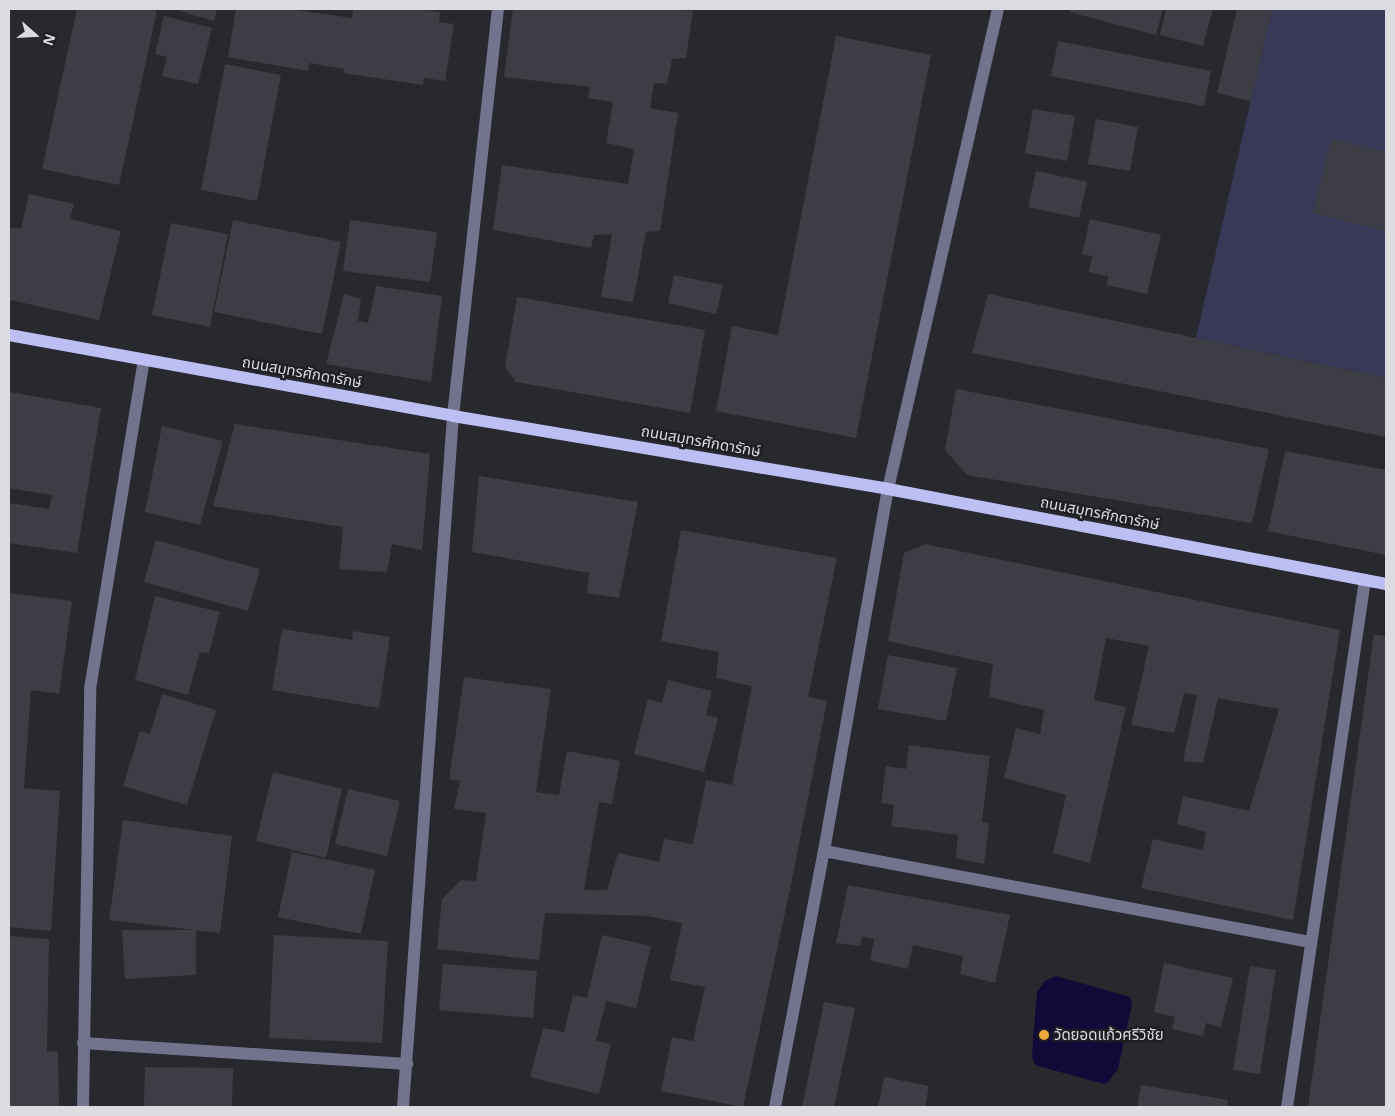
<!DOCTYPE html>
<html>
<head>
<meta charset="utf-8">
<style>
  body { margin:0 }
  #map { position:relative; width:1395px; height:1116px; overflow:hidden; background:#28282f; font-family:"Open Sans","Noto Sans Thai",sans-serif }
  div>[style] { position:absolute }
  .green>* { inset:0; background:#393957 }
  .water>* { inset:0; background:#130939 }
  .building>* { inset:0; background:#3d3d45 }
  .minor>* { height:12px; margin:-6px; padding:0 6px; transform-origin:6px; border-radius:6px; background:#73738d }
  .major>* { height:12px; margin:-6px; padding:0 6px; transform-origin:6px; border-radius:6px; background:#bdbef3 }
  .dots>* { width:14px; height:14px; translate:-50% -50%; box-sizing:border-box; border:2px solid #1e1e25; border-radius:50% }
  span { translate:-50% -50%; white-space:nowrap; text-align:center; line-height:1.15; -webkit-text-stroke:4.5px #1e1e25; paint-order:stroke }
  .street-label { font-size:15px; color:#dbdbe0 }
  .poi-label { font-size:15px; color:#dbdbe0 }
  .left { translate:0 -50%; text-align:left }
  .frame { position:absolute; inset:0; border:10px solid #dbdbe0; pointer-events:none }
  .north { position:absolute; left:10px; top:10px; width:50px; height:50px; -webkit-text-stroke:4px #1e1e25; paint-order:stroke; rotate:109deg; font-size:14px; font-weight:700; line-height:20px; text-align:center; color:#dbdbe0 }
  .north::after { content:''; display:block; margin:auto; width:18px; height:22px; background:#dbdbe0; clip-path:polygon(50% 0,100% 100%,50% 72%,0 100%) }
</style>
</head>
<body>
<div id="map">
  <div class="green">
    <div style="clip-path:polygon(1272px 9px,1386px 9px,1386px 378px,1196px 338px)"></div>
  </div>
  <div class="water">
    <div style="clip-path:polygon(1056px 976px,1130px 997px,1132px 1004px,1118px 1069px,1108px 1082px,1104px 1084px,1038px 1066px,1034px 1063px,1032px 1055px,1037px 992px,1045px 981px)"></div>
  </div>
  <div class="building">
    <div style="clip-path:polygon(77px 9px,145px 9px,157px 11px,119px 185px,42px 169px)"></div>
    <div style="clip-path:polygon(173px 9px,217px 9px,214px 21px)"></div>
    <div style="clip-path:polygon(236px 9px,289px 9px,352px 18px,353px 9px,417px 9px,440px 12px,439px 22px,454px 24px,445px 81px,424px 78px,423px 85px,343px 73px,344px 69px,309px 63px,308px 71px,228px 57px)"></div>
    <div style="clip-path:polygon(513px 9px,665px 9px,693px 11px,686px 58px,672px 59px,667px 84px,654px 83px,650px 108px,678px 113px,660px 231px,646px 232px,633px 302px,601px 297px,612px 234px,594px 235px,591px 248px,493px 230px,502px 165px,628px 184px,634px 149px,606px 143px,613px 102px,588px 98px,590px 87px,504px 77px)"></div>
    <div style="clip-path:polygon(1071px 9px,1163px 9px,1156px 35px,1070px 12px)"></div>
    <div style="clip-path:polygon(1166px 9px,1213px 9px,1203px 46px,1160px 35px)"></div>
    <div style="clip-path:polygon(1237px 9px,1272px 9px,1251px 101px,1217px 93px)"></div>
    <div style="clip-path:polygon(164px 16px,212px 28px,198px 84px,162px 76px,167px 57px,155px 54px)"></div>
    <div style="clip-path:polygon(836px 36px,931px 55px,856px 438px,716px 411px,732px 326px,778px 335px)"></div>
    <div style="clip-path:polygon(1058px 41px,1211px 71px,1204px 106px,1051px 76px)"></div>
    <div style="clip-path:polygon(225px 64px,281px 75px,257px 201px,201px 190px)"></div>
    <div style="clip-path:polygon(1033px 109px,1075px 116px,1067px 161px,1025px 153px)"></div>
    <div style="clip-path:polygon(1096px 119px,1138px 127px,1130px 171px,1088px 164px)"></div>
    <div style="clip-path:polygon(1331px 139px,1386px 152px,1386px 231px,1313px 213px)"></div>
    <div style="clip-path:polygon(1036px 171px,1087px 182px,1079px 218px,1028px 207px)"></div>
    <div style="clip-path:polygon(29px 194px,74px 204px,70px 219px,121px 231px,99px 320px,11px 300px,9px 307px,9px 227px,21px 229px)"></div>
    <div style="clip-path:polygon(1090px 219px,1161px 235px,1147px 294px,1107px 285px,1108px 276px,1089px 272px,1092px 256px,1082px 254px)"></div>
    <div style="clip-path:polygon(233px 220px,341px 242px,322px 334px,214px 312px)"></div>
    <div style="clip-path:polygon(350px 220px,437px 232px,430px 282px,343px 271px)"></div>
    <div style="clip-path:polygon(171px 223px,228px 234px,210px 327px,152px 315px)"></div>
    <div style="clip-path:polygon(674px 275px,723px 285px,716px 314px,668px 303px)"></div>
    <div style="clip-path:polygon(376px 286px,442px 296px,431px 382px,326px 364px,344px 294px,361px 299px,358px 321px,368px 323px)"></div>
    <div style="clip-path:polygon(988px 294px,1386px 378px,1386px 437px,972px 353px)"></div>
    <div style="clip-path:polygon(517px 297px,705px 330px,690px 413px,516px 382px,505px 367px)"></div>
    <div style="clip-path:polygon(956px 389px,1269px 449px,1252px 523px,967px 475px,945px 450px)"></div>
    <div style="clip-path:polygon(9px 392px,101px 408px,77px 553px,9px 543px,9px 503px,49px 509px,52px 495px,9px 488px)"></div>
    <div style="clip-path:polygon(235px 424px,430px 454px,422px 550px,392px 544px,387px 572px,339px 569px,343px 527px,213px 506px)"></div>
    <div style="clip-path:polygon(162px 426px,223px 441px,200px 525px,145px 512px)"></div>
    <div style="clip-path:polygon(1285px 451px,1386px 470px,1386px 555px,1268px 531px)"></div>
    <div style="clip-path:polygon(479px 476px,638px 502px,619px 598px,587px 593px,589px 573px,472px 552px)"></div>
    <div style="clip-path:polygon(681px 530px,837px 558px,808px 697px,827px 701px,791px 885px,743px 1107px,661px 1091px,672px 1037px,693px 1041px,705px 987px,670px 980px,682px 923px,647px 916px,545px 913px,539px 960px,437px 949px,442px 899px,461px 880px,476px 881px,486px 813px,454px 809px,460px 781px,449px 779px,464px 677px,551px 689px,536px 792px,559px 795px,567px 751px,620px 761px,612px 804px,599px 802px,584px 890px,607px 890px,618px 853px,659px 862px,664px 839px,693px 844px,706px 780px,732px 785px,752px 686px,716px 678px,719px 652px,661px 641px)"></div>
    <div style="clip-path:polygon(156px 540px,260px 569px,248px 611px,144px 582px)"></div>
    <div style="clip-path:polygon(925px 544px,1340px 630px,1293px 920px,1141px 888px,1153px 839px,1203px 850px,1206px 832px,1177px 824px,1183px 796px,1249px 811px,1279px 709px,1218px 698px,1203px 763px,1183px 761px,1197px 695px,1184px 693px,1174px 733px,1131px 725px,1149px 646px,1106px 638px,1094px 700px,1126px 707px,1090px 863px,1053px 853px,1066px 795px,1004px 778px,1016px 728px,1040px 734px,1044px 710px,989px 697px,993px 664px,888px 641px,904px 553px)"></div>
    <div style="clip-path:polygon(9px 593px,72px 601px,59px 694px,31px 690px,24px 788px,60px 791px,51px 931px,9px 927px)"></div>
    <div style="clip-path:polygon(155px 596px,220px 612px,209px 653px,200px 652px,188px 695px,135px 680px)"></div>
    <div style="clip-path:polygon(282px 629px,352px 640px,353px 631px,390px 637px,379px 708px,272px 690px)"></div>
    <div style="clip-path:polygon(1374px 634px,1386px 636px,1386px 1107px,1308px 1107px)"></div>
    <div style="clip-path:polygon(888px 655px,957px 668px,946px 721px,878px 709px)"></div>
    <div style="clip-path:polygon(668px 680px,712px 691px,706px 715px,718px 718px,704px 772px,634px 754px,648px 699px,662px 703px)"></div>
    <div style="clip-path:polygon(162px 694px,216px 710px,187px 805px,123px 786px,140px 731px,150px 734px)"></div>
    <div style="clip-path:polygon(909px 745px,990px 756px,982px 822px,989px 824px,984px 864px,956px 858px,958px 835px,891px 826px,894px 805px,881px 803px,886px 766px,906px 769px)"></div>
    <div style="clip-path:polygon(273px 772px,342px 789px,326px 858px,256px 841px)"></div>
    <div style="clip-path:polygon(348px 789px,400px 801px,387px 856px,335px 844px)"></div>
    <div style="clip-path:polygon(123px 820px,232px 836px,220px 933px,109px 920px)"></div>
    <div style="clip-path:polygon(292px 852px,375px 870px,361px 934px,278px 917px)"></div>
    <div style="clip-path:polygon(848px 885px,1010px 915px,995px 983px,960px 974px,963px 956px,913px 945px,908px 969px,870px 960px,874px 939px,862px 937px,860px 946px,836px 943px)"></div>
    <div style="clip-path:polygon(122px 930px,196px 930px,196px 975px,125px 979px)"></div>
    <div style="clip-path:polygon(274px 935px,388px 941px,382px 1043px,269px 1038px)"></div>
    <div style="clip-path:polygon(602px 935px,651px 946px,636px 1008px,606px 1001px,596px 1041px,611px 1044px,599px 1094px,530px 1077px,543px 1028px,564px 1032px,573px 995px,587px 998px)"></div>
    <div style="clip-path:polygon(9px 936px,49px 939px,47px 1052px,58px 1051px,59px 1107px,9px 1107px)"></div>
    <div style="clip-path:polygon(1164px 963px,1233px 978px,1221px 1027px,1206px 1023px,1203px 1036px,1172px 1029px,1175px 1017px,1154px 1012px)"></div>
    <div style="clip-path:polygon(443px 964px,537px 971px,533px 1018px,439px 1010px)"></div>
    <div style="clip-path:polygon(1250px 966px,1276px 970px,1260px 1074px,1233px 1070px)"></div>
    <div style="clip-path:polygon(824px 1002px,855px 1008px,834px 1107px,802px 1107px)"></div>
    <div style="clip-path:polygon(145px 1067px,233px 1068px,232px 1107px,144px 1107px)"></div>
    <div style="clip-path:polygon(884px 1077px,929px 1086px,925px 1107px,878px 1107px)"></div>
    <div style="clip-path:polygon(1141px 1085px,1228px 1100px,1227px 1107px,1137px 1107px)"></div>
  </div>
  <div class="minor">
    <div style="left:824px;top:851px;width:495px;rotate:10.6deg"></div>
    <div style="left:83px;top:1043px;width:325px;rotate:3.7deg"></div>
    <div style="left:83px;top:1107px;width:418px;rotate:-89deg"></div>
    <div style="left:90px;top:689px;width:333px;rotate:-80.7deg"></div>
    <div style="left:403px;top:1107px;width:693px;rotate:-85.86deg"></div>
    <div style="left:453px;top:416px;width:409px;rotate:-83.7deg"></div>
    <div style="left:775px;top:1107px;width:261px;rotate:-79.2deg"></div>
    <div style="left:824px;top:851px;width:368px;rotate:-80deg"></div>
    <div style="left:888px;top:489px;width:492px;rotate:-77.1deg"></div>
    <div style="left:1287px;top:1107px;width:533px;rotate:-81.58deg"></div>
  </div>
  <div class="major">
    <div style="left:9px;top:335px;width:451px;rotate:10.3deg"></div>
    <div style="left:453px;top:416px;width:441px;rotate:9.5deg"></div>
    <div style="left:888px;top:489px;width:507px;rotate:10.8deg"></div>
  </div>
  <div class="dots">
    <div style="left:1044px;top:1035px;background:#eda83c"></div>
  </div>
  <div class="street-label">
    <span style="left:302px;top:372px;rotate:10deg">ถนนสมุทรศักดารักษ์</span>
    <span style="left:701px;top:441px;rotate:10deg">ถนนสมุทรศักดารักษ์</span>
    <span style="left:1100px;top:513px;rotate:11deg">ถนนสมุทรศักดารักษ์</span>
  </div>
  <div class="poi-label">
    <span class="left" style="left:1054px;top:1035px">วัดยอดแก้วศรีวิชัย</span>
  </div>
  <div class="frame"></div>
  <div class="north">N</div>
</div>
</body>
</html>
